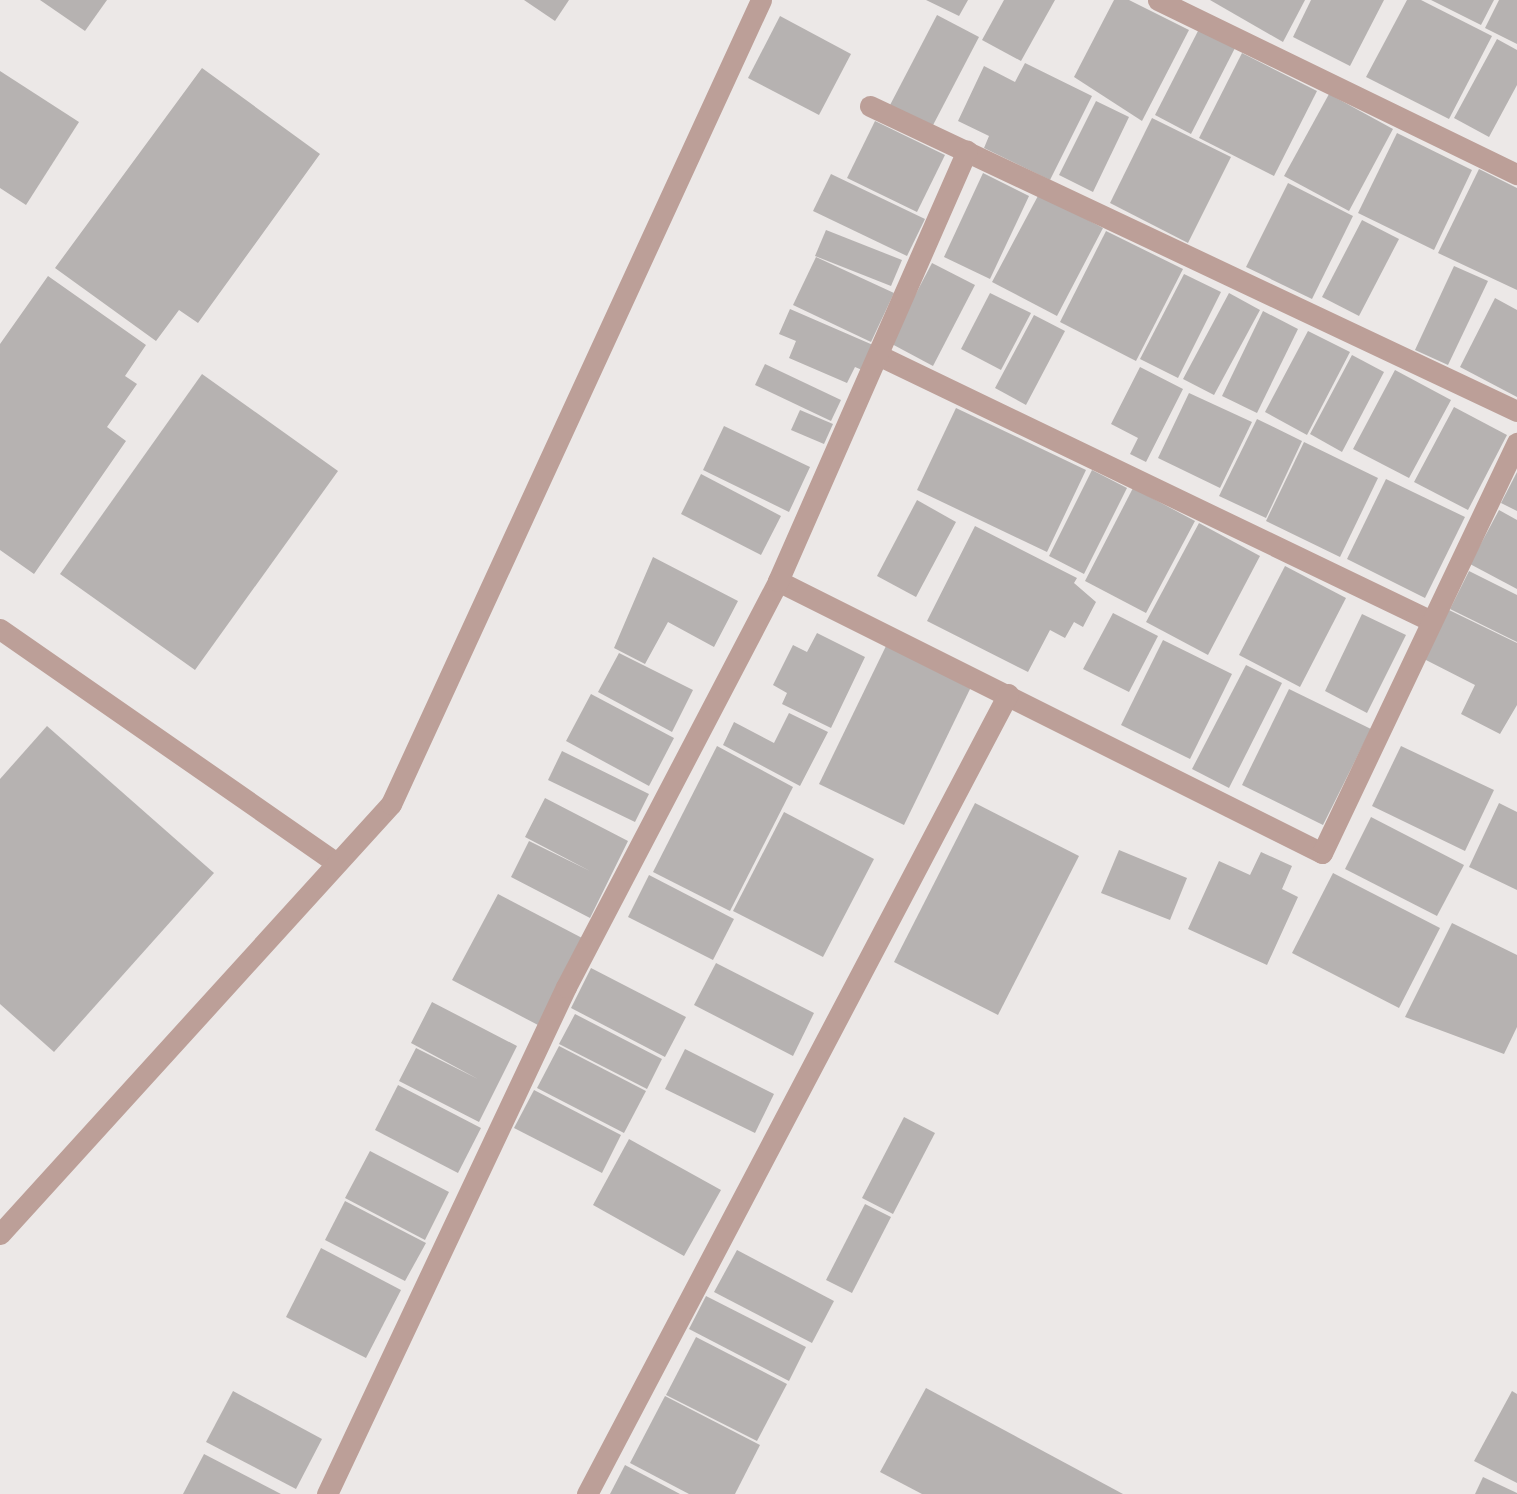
<!DOCTYPE html>
<html>
<head>
<meta charset="utf-8">
<style>
  body { margin:0 }
  #map { position:relative; width:1517px; height:1494px; overflow:hidden; background:#ece8e7; font-family:"Archivo Narrow",sans-serif }
  div>[style] { position:absolute }
  .building>* { inset:0; background:#b6b2b1 }
  .street>* { height:21px; margin:-10.5px; padding:0 10.5px; transform-origin:10.5px; border-radius:10.5px; background:#bc9f98 }
  span { translate:-50% -50%; white-space:nowrap; text-align:center; line-height:1.15; -webkit-text-stroke:6px #ece8e7; paint-order:stroke }
</style>
</head>
<body>
<div id="map">
  <div class="building">
    <div style="clip-path:polygon(40px 0,107px 0,85px 31px)"></div>
    <div style="clip-path:polygon(524px 0,569px 0,555px 21px)"></div>
    <div style="clip-path:polygon(926px 0,968px 0,959px 16px)"></div>
    <div style="clip-path:polygon(1004px 0,1055px 0,1021px 61px,982px 40px)"></div>
    <div style="clip-path:polygon(1114px 0,1129px 0,1189px 30px,1142px 121px,1074px 77px)"></div>
    <div style="clip-path:polygon(1210px 0,1305px 0,1283px 42px)"></div>
    <div style="clip-path:polygon(1311px 0,1384px 0,1350px 66px,1293px 37px)"></div>
    <div style="clip-path:polygon(1407px 0,1421px 0,1492px 36px,1449px 119px,1366px 77px)"></div>
    <div style="clip-path:polygon(1431px 0,1494px 0,1481px 25px)"></div>
    <div style="clip-path:polygon(1499px 0,1517px 0,1517px 44px,1485px 28px)"></div>
    <div style="clip-path:polygon(937px 15px,979px 37px,931px 129px,889px 107px)"></div>
    <div style="clip-path:polygon(780px 16px,851px 54px,819px 115px,748px 78px)"></div>
    <div style="clip-path:polygon(1199px 29px,1235px 48px,1191px 134px,1155px 115px)"></div>
    <div style="clip-path:polygon(1497px 39px,1517px 50px,1517px 85px,1489px 137px,1454px 118px)"></div>
    <div style="clip-path:polygon(1242px 53px,1317px 91px,1274px 176px,1199px 138px)"></div>
    <div style="clip-path:polygon(1025px 63px,1092px 96px,1050px 180px,984px 148px,989px 136px,958px 121px,984px 66px,1015px 82px)"></div>
    <div style="clip-path:polygon(202px 68px,320px 154px,198px 323px,179px 310px,156px 341px,55px 268px)"></div>
    <div style="clip-path:polygon(0 71px,79px 122px,26px 205px,0 188px)"></div>
    <div style="clip-path:polygon(1329px 94px,1393px 129px,1349px 211px,1284px 176px)"></div>
    <div style="clip-path:polygon(1096px 101px,1129px 117px,1093px 192px,1059px 175px)"></div>
    <div style="clip-path:polygon(1152px 118px,1231px 157px,1188px 243px,1110px 203px)"></div>
    <div style="clip-path:polygon(875px 121px,945px 155px,917px 212px,847px 178px)"></div>
    <div style="clip-path:polygon(1397px 133px,1472px 170px,1434px 250px,1358px 213px)"></div>
    <div style="clip-path:polygon(1479px 169px,1517px 188px,1517px 290px,1438px 253px)"></div>
    <div style="clip-path:polygon(983px 173px,1029px 196px,990px 279px,944px 257px)"></div>
    <div style="clip-path:polygon(831px 174px,925px 219px,907px 256px,813px 211px)"></div>
    <div style="clip-path:polygon(1288px 183px,1353px 216px,1312px 299px,1246px 267px)"></div>
    <div style="clip-path:polygon(1039px 194px,1103px 228px,1057px 316px,992px 282px)"></div>
    <div style="clip-path:polygon(1362px 220px,1399px 239px,1359px 316px,1322px 297px)"></div>
    <div style="clip-path:polygon(826px 230px,902px 260px,891px 286px,815px 256px)"></div>
    <div style="clip-path:polygon(1106px 231px,1183px 269px,1136px 361px,1060px 322px)"></div>
    <div style="clip-path:polygon(816px 257px,894px 293px,871px 342px,793px 305px)"></div>
    <div style="clip-path:polygon(932px 263px,975px 285px,933px 366px,890px 343px)"></div>
    <div style="clip-path:polygon(1454px 266px,1488px 281px,1448px 365px,1415px 350px)"></div>
    <div style="clip-path:polygon(1184px 274px,1221px 292px,1178px 378px,1140px 359px)"></div>
    <div style="clip-path:polygon(48px 276px,146px 345px,125px 376px,137px 384px,107px 427px,126px 441px,34px 574px,0 550px,0 344px)"></div>
    <div style="clip-path:polygon(990px 293px,1031px 313px,1001px 370px,961px 349px)"></div>
    <div style="clip-path:polygon(1229px 293px,1260px 310px,1214px 395px,1183px 379px)"></div>
    <div style="clip-path:polygon(1495px 298px,1517px 310px,1517px 397px,1460px 367px)"></div>
    <div style="clip-path:polygon(790px 309px,873px 345px,862px 370px,855px 367px,847px 383px,789px 358px,796px 341px,779px 334px)"></div>
    <div style="clip-path:polygon(1263px 311px,1298px 329px,1257px 413px,1222px 396px)"></div>
    <div style="clip-path:polygon(1034px 315px,1065px 331px,1026px 405px,995px 388px)"></div>
    <div style="clip-path:polygon(1308px 331px,1350px 352px,1307px 435px,1265px 412px)"></div>
    <div style="clip-path:polygon(1352px 355px,1384px 372px,1342px 452px,1310px 434px)"></div>
    <div style="clip-path:polygon(765px 364px,841px 400px,831px 421px,755px 385px)"></div>
    <div style="clip-path:polygon(1140px 367px,1183px 389px,1146px 462px,1130px 454px,1138px 438px,1111px 424px)"></div>
    <div style="clip-path:polygon(1395px 370px,1451px 400px,1409px 478px,1353px 449px)"></div>
    <div style="clip-path:polygon(202px 374px,338px 471px,195px 670px,60px 574px)"></div>
    <div style="clip-path:polygon(1189px 393px,1252px 422px,1220px 488px,1158px 458px)"></div>
    <div style="clip-path:polygon(1454px 407px,1507px 435px,1468px 510px,1414px 482px)"></div>
    <div style="clip-path:polygon(956px 408px,1086px 470px,1047px 552px,917px 490px)"></div>
    <div style="clip-path:polygon(800px 410px,833px 424px,824px 444px,791px 430px)"></div>
    <div style="clip-path:polygon(1257px 419px,1302px 441px,1266px 518px,1219px 496px)"></div>
    <div style="clip-path:polygon(724px 426px,810px 467px,789px 512px,703px 470px)"></div>
    <div style="clip-path:polygon(1304px 442px,1378px 478px,1340px 557px,1266px 521px)"></div>
    <div style="clip-path:polygon(1092px 470px,1127px 488px,1084px 574px,1049px 556px)"></div>
    <div style="clip-path:polygon(1517px 472px,1517px 511px,1501px 503px)"></div>
    <div style="clip-path:polygon(701px 474px,781px 516px,761px 555px,681px 514px)"></div>
    <div style="clip-path:polygon(1386px 479px,1465px 517px,1425px 598px,1347px 559px)"></div>
    <div style="clip-path:polygon(1133px 488px,1195px 521px,1146px 613px,1085px 581px)"></div>
    <div style="clip-path:polygon(917px 500px,956px 522px,916px 597px,877px 576px)"></div>
    <div style="clip-path:polygon(1499px 510px,1517px 520px,1517px 589px,1470px 564px)"></div>
    <div style="clip-path:polygon(1199px 523px,1260px 556px,1208px 655px,1146px 622px)"></div>
    <div style="clip-path:polygon(975px 526px,1077px 578px,1074px 583px,1096px 602px,1083px 627px,1074px 622px,1065px 638px,1050px 630px,1028px 672px,927px 621px)"></div>
    <div style="clip-path:polygon(653px 557px,738px 601px,714px 647px,668px 622px,645px 664px,614px 648px)"></div>
    <div style="clip-path:polygon(1285px 566px,1346px 598px,1300px 687px,1239px 655px)"></div>
    <div style="clip-path:polygon(1469px 571px,1517px 595px,1517px 642px,1450px 609px)"></div>
    <div style="clip-path:polygon(1449px 610px,1517px 643px,1517px 705px,1500px 734px,1461px 714px,1475px 685px,1424px 659px)"></div>
    <div style="clip-path:polygon(1113px 613px,1158px 636px,1129px 692px,1083px 669px)"></div>
    <div style="clip-path:polygon(1362px 614px,1406px 635px,1367px 713px,1325px 691px)"></div>
    <div style="clip-path:polygon(817px 633px,865px 657px,831px 728px,782px 704px,787px 693px,773px 685px,793px 645px,807px 652px)"></div>
    <div style="clip-path:polygon(1163px 640px,1232px 674px,1190px 759px,1121px 725px)"></div>
    <div style="clip-path:polygon(886px 646px,971px 687px,904px 825px,819px 784px)"></div>
    <div style="clip-path:polygon(619px 653px,693px 690px,672px 732px,598px 692px)"></div>
    <div style="clip-path:polygon(1246px 665px,1282px 683px,1229px 788px,1192px 769px)"></div>
    <div style="clip-path:polygon(1289px 689px,1371px 729px,1323px 825px,1242px 785px)"></div>
    <div style="clip-path:polygon(591px 694px,674px 738px,649px 786px,566px 741px)"></div>
    <div style="clip-path:polygon(789px 713px,828px 732px,800px 786px,723px 745px,734px 722px,774px 743px)"></div>
    <div style="clip-path:polygon(47px 726px,214px 873px,54px 1052px,0 1004px,0 779px)"></div>
    <div style="clip-path:polygon(717px 746px,793px 787px,730px 911px,653px 872px)"></div>
    <div style="clip-path:polygon(1401px 746px,1494px 790px,1465px 851px,1372px 806px)"></div>
    <div style="clip-path:polygon(562px 751px,649px 794px,635px 822px,548px 780px)"></div>
    <div style="clip-path:polygon(545px 798px,628px 841px,590px 918px,511px 877px,529px 841px,590px 871px,525px 837px)"></div>
    <div style="clip-path:polygon(975px 803px,1079px 856px,998px 1015px,894px 962px)"></div>
    <div style="clip-path:polygon(1499px 803px,1517px 812px,1517px 890px,1469px 867px)"></div>
    <div style="clip-path:polygon(784px 812px,874px 859px,823px 957px,733px 911px)"></div>
    <div style="clip-path:polygon(1371px 817px,1464px 865px,1437px 916px,1345px 869px)"></div>
    <div style="clip-path:polygon(1119px 850px,1187px 878px,1170px 920px,1101px 893px)"></div>
    <div style="clip-path:polygon(1261px 852px,1292px 866px,1282px 889px,1298px 897px,1267px 965px,1188px 929px,1219px 861px,1250px 875px)"></div>
    <div style="clip-path:polygon(1333px 873px,1440px 928px,1399px 1008px,1292px 953px)"></div>
    <div style="clip-path:polygon(649px 875px,734px 919px,713px 960px,628px 917px)"></div>
    <div style="clip-path:polygon(498px 894px,584px 939px,538px 1025px,452px 980px)"></div>
    <div style="clip-path:polygon(1452px 923px,1517px 955px,1517px 1027px,1504px 1054px,1405px 1017px)"></div>
    <div style="clip-path:polygon(716px 963px,814px 1013px,793px 1056px,694px 1005px)"></div>
    <div style="clip-path:polygon(591px 968px,686px 1017px,665px 1057px,571px 1008px)"></div>
    <div style="clip-path:polygon(432px 1002px,517px 1046px,479px 1122px,399px 1081px,416px 1048px,478px 1079px,411px 1043px)"></div>
    <div style="clip-path:polygon(575px 1014px,662px 1059px,647px 1089px,559px 1044px)"></div>
    <div style="clip-path:polygon(559px 1046px,646px 1091px,624px 1133px,537px 1088px)"></div>
    <div style="clip-path:polygon(685px 1049px,774px 1094px,755px 1133px,665px 1089px)"></div>
    <div style="clip-path:polygon(398px 1085px,481px 1128px,458px 1173px,375px 1130px)"></div>
    <div style="clip-path:polygon(534px 1090px,621px 1135px,602px 1173px,514px 1128px)"></div>
    <div style="clip-path:polygon(904px 1117px,935px 1133px,893px 1214px,862px 1198px)"></div>
    <div style="clip-path:polygon(629px 1139px,721px 1190px,684px 1256px,593px 1205px)"></div>
    <div style="clip-path:polygon(370px 1151px,449px 1192px,425px 1240px,345px 1198px)"></div>
    <div style="clip-path:polygon(345px 1201px,426px 1243px,405px 1281px,325px 1240px)"></div>
    <div style="clip-path:polygon(865px 1204px,891px 1217px,852px 1293px,826px 1280px)"></div>
    <div style="clip-path:polygon(321px 1248px,401px 1290px,366px 1358px,286px 1317px)"></div>
    <div style="clip-path:polygon(737px 1250px,834px 1301px,812px 1343px,714px 1292px)"></div>
    <div style="clip-path:polygon(706px 1296px,806px 1347px,789px 1381px,689px 1329px)"></div>
    <div style="clip-path:polygon(696px 1337px,787px 1384px,757px 1441px,666px 1395px)"></div>
    <div style="clip-path:polygon(926px 1388px,1123px 1494px,922px 1494px,880px 1472px)"></div>
    <div style="clip-path:polygon(233px 1391px,322px 1439px,296px 1489px,206px 1442px)"></div>
    <div style="clip-path:polygon(1512px 1391px,1517px 1394px,1517px 1483px,1474px 1461px)"></div>
    <div style="clip-path:polygon(665px 1396px,760px 1445px,735px 1494px,689px 1494px,630px 1463px)"></div>
    <div style="clip-path:polygon(204px 1454px,281px 1494px,183px 1494px)"></div>
    <div style="clip-path:polygon(625px 1465px,680px 1494px,610px 1494px)"></div>
    <div style="clip-path:polygon(1483px 1477px,1517px 1493px,1517px 1494px,1475px 1494px)"></div>
  </div>
  <div class="street">
    <div style="left:1158px;top:0;width:399px;rotate:25.9deg"></div>
    <div style="left:870px;top:106px;width:715px;rotate:25.24deg"></div>
    <div style="left:878px;top:355px;width:611px;rotate:25.68deg"></div>
    <div style="left:778px;top:581px;width:608px;rotate:26.57deg"></div>
    <div style="left:1322px;top:853px;width:454px;rotate:-64.6deg"></div>
    <div style="left:0;top:629px;width:407px;rotate:34.8deg"></div>
    <div style="left:0;top:1234px;width:581px;rotate:-47.72deg"></div>
    <div style="left:391px;top:804px;width:885px;rotate:-65.29deg"></div>
    <div style="left:327px;top:1494px;width:561px;rotate:-64.76deg"></div>
    <div style="left:566px;top:987px;width:458px;rotate:-62.4deg"></div>
    <div style="left:778px;top:581px;width:470px;rotate:-66.3deg"></div>
    <div style="left:587px;top:1494px;width:904px;rotate:-62.24deg"></div>
  </div>
</div>
</body>
</html>
